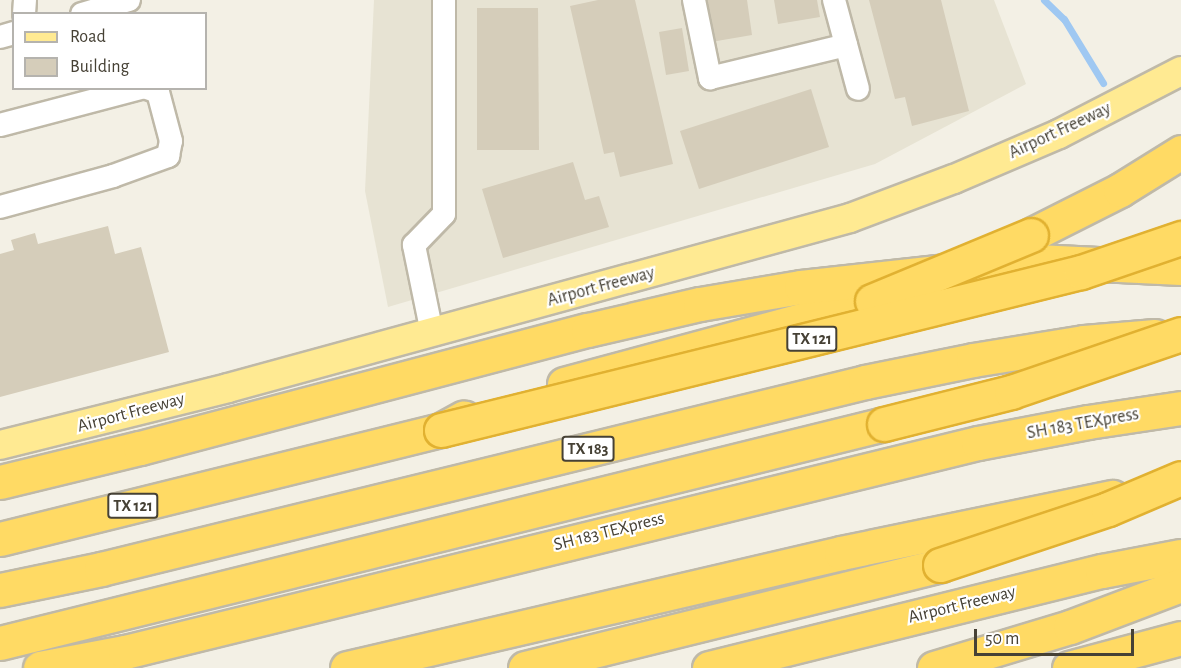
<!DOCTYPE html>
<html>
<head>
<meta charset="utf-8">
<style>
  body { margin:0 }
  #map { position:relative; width:1181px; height:668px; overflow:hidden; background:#f3f0e5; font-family:"Alegreya Sans",sans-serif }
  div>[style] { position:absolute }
  .residential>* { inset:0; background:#e7e3d3 }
  .stream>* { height:7px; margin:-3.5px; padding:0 3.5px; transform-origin:3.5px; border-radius:3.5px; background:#9fc8f2 }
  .building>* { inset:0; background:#d5cdba }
  .roads { filter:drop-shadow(2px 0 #bfb9a8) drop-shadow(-2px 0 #bfb9a8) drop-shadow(0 2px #bfb9a8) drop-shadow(0 -2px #bfb9a8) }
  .minor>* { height:22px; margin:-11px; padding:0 11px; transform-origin:11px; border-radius:11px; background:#fff }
  .major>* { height:28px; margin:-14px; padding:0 14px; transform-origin:14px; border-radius:14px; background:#ffea92 }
  .highway>* { height:33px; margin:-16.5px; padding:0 16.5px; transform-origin:16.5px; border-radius:16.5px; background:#ffda64 }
  .bridges { filter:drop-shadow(2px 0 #e1b131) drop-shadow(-2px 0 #e1b131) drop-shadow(0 2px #e1b131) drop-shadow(0 -2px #e1b131) }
  .highway-bridge>* { height:33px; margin:-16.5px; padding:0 16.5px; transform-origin:16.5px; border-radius:16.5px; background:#ffda64 }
  span { translate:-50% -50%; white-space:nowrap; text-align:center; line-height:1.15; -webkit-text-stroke:4.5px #fff; paint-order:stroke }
  .shield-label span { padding:2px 4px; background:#fff; border:2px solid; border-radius:4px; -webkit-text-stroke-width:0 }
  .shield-label { font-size:16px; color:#464135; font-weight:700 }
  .street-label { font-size:18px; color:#464135 }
  .legend { position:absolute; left:12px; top:12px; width:195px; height:78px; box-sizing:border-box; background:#fff; border:2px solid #b5b3ae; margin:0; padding:8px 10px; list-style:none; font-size:18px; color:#464135 }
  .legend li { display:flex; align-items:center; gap:12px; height:30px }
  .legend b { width:30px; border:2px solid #b5b3ae }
  .scale { position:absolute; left:974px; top:629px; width:160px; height:27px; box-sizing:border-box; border:3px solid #464135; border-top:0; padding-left:8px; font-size:18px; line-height:21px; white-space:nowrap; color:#464135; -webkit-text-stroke:4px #fff; paint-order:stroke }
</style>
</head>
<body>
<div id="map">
  <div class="residential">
    <div style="clip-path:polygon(374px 0,994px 0,1026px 84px,875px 164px,388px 307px,365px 191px)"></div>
  </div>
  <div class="stream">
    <div style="left:1044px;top:0;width:28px;rotate:44deg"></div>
    <div style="left:1064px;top:19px;width:75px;rotate:58.6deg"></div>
  </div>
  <div class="building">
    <div style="clip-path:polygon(598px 0,635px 0,673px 164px,620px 177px,614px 152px,604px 154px,570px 6px)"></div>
    <div style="clip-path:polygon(705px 0,747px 0,752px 35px,711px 42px)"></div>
    <div style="clip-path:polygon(774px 0,817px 0,820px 17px,778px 24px)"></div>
    <div style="clip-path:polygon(869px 0,941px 0,969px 111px,912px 126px,905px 97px,895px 99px)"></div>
    <div style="clip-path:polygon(477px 8px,538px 8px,539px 150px,477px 150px)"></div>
    <div style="clip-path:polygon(682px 28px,689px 71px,666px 75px,659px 32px)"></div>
    <div style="clip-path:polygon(811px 89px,829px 147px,699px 189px,680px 131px)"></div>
    <div style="clip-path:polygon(573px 162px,585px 200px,599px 196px,609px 227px,503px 258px,482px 189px)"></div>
    <div style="clip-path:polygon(108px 226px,115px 254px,141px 247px,169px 352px,0 397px,0 254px,14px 250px,11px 240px,35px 233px,38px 244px)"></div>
  </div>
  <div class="roads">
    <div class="minor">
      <div style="left:694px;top:0;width:80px;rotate:78.4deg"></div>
      <div style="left:710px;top:78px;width:140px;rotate:-13.6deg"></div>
      <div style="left:834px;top:0;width:92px;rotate:74.9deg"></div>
      <div style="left:24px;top:14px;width:14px;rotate:-86deg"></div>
      <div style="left:82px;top:14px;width:49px;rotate:-16.6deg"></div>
      <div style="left:0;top:37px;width:15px;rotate:-16deg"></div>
      <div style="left:0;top:125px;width:146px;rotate:-14.7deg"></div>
      <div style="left:0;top:207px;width:117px;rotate:-15.3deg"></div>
      <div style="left:113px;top:176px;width:59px;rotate:-20deg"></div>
      <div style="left:168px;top:156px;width:15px;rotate:-79deg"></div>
      <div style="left:171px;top:141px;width:51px;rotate:-104.9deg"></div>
      <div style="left:158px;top:92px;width:12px;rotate:-160deg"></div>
      <div style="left:432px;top:333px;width:90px;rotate:-101.6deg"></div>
      <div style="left:414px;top:245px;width:43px;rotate:-45.9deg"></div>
      <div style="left:444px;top:214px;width:214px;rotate:-90deg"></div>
    </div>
    <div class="major">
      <div style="left:0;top:445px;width:235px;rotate:-14deg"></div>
      <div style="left:228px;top:388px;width:645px;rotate:-15.29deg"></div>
      <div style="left:850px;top:218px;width:111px;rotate:-20.6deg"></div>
      <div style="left:954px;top:179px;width:114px;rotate:-23.2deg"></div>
      <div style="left:1059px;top:134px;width:137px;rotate:-27.3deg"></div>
    </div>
    <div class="highway">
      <div style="left:1031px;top:235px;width:100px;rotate:-26.8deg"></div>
      <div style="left:1120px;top:190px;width:72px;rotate:-31.9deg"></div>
      <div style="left:564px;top:384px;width:319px;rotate:-15.1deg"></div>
      <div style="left:0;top:482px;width:144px;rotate:-13.7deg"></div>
      <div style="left:140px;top:448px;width:463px;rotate:-14.8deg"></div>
      <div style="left:588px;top:330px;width:115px;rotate:-13.1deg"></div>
      <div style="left:700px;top:304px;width:102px;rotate:-9.6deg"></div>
      <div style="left:801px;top:287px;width:236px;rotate:-6.3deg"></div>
      <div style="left:1036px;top:261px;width:145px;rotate:2.8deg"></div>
      <div style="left:0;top:539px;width:454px;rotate:-13.9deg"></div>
      <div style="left:441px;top:430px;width:26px;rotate:-29deg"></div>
      <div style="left:0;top:590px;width:103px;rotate:-11.7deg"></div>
      <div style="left:101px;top:569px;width:787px;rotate:-13.75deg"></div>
      <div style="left:865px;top:382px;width:110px;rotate:-11.5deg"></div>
      <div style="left:973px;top:360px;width:112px;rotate:-9.2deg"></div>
      <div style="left:1084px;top:342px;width:71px;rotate:-4.8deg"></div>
      <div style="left:0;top:643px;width:911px;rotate:-13.91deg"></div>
      <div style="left:40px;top:668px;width:86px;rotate:-10.7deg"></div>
      <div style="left:125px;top:652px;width:878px;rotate:-13.77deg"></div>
      <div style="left:978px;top:443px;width:112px;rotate:-10.8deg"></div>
      <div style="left:1088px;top:422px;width:94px;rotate:-8.6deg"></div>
      <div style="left:347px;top:668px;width:507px;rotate:-13.1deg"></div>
      <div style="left:841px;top:553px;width:277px;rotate:-11.7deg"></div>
      <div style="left:525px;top:668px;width:428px;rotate:-13.9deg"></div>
      <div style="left:709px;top:668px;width:405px;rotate:-13.9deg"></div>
      <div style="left:1102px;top:571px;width:80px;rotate:-10.8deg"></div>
      <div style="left:934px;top:668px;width:142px;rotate:-16.8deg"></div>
      <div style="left:1070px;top:627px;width:119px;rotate:-20.7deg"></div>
      <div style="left:1069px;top:668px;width:116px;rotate:-15deg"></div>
    </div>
  </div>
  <div class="bridges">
    <div class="highway-bridge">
      <div style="left:872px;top:301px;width:172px;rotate:-22.5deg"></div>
      <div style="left:884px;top:424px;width:131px;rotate:-14.1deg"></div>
      <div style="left:1011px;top:392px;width:180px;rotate:-18.8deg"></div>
      <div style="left:441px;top:430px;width:659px;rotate:-13.87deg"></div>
      <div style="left:1081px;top:272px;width:106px;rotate:-18.8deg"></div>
      <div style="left:940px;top:565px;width:177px;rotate:-18.4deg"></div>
      <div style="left:1108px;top:509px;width:79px;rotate:-23deg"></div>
    </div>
  </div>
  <div class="shield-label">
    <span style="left:812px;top:339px">TX 121</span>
    <span style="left:588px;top:449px">TX 183</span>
    <span style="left:133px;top:506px">TX 121</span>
  </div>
  <div class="street-label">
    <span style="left:1060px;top:131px;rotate:-25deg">Airport Freeway</span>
    <span style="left:601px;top:287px;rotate:-15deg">Airport Freeway</span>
    <span style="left:131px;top:413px;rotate:-15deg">Airport Freeway</span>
    <span style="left:1083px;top:424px;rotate:-10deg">SH 183 TEXpress</span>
    <span style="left:609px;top:532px;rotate:-14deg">SH 183 TEXpress</span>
    <span style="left:962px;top:605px;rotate:-14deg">Airport Freeway</span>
  </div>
  <ul class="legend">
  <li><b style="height:8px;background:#ffea92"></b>Road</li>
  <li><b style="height:16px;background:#d5cdba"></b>Building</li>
  </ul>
  <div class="scale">50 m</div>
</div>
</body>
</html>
